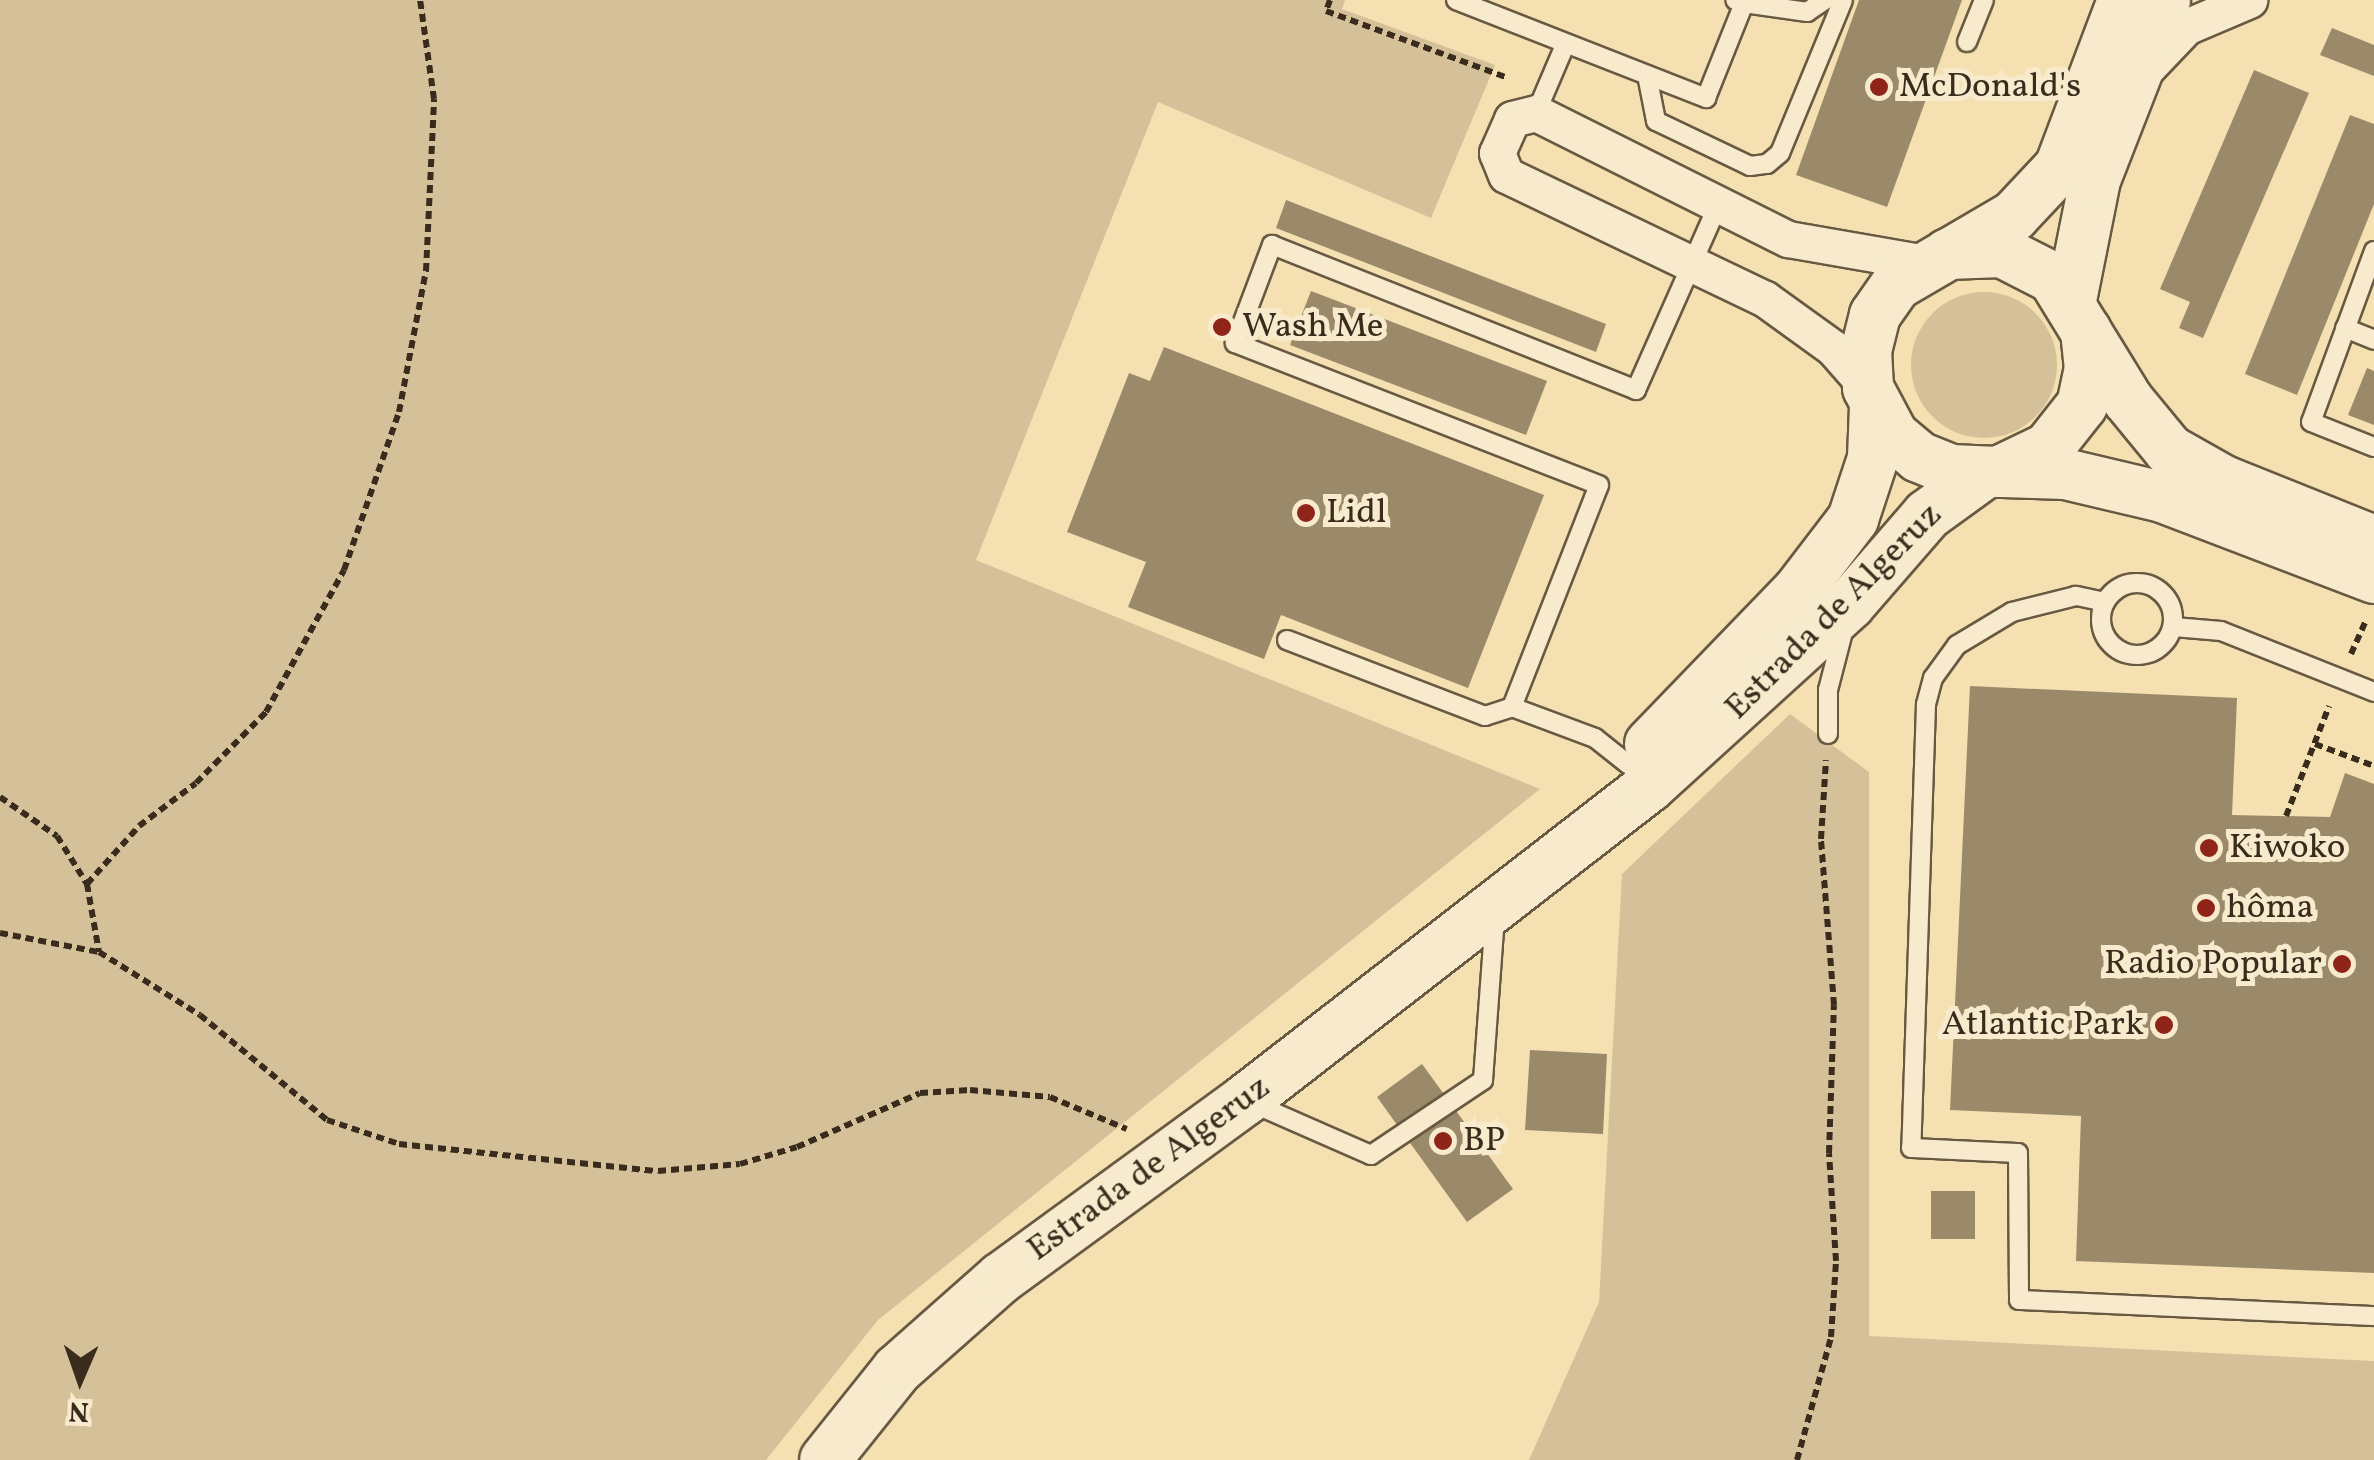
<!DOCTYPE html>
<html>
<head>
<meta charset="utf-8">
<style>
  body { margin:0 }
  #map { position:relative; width:2374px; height:1460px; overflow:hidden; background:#f5e0b2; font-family:Vollkorn,serif }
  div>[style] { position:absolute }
  .green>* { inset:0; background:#d5c199 }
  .round { border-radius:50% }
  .building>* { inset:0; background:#9b8a6a }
  .path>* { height:6px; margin-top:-3px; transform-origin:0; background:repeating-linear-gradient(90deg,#392c1d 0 8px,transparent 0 13px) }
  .roads { filter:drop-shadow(2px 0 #685942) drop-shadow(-2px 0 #685942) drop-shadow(0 2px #685942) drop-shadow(0 -2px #685942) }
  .lane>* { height:18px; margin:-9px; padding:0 9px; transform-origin:9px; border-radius:9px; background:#f8ebcd }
  .lane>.ring { margin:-9px; padding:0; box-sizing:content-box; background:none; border:18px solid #f8ebcd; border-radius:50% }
  .street>* { height:35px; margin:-17.5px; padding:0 17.5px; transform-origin:17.5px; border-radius:17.5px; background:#f8ebcd }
  .secondary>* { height:50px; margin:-25px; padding:0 25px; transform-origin:25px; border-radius:25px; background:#f8ebcd }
  .dots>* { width:28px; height:28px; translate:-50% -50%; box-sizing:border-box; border:5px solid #f8ebcd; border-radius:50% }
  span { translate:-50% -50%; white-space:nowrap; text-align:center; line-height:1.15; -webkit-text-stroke:10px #f8ebcd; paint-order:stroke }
  .poi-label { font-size:35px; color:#392c1d }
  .left { translate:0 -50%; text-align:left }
  .right { translate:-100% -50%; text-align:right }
  .street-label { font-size:35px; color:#392c1d }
  .north { position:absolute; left:30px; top:1330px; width:100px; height:100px; -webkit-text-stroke:8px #f8ebcd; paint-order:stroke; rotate:182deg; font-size:28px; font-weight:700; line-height:40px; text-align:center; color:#392c1d }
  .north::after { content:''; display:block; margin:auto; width:35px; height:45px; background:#392c1d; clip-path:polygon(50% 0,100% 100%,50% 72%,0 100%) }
</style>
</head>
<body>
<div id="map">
  <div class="green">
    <div style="clip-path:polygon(0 0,1345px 0,1342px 9px,1495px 65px,1431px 218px,1158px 102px,976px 560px,1540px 789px,878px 1320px,766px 1460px,0 1460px)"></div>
    <div class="round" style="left:1911px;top:292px;width:146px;height:146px"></div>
    <div style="clip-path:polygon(1790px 714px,1869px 772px,1869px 1336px,2374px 1361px,2374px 1460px,1529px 1460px,1599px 1302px,1622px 874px)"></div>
  </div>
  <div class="building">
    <div style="clip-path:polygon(1859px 0,1962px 0,1887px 207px,1796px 175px)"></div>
    <div style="clip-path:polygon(2332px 28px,2374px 45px,2374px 76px,2320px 55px)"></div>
    <div style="clip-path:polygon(2254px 70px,2309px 93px,2203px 338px,2179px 328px,2190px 302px,2160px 289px)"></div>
    <div style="clip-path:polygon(2350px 115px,2374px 124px,2374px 204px,2297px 395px,2245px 374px)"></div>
    <div style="clip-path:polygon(1286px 200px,1606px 324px,1596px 352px,1276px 228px)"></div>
    <div style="clip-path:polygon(1311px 291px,1547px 381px,1526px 435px,1290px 345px)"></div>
    <div style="clip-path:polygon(1164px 347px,1544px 495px,1468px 688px,1281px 615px,1264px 659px,1128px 607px,1146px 562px,1067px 532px,1129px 373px,1150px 381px)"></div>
    <div style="clip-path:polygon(2367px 368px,2374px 371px,2374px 425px,2348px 415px)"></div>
    <div style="clip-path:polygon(1970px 686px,2237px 698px,2232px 815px,2330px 817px,2345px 773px,2374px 784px,2374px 1273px,2076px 1261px,2081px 1116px,1950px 1110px)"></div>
    <div style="clip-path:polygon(1530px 1050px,1607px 1054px,1603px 1134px,1525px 1130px)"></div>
    <div style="clip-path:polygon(1422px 1064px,1513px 1189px,1467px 1222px,1377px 1097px)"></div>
    <div style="clip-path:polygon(1931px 1191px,1975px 1191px,1975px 1239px,1931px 1239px)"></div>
  </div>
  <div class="path">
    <div style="left:1330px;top:0;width:12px;rotate:110deg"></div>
    <div style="left:1326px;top:11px;width:194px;rotate:20.2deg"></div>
    <div style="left:2351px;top:654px;width:37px;rotate:-66deg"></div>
    <div style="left:2315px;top:744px;width:63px;rotate:20.4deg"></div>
    <div style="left:0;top:797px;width:69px;rotate:34.4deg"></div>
    <div style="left:57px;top:836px;width:57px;rotate:58deg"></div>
    <div style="left:87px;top:884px;width:69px;rotate:80deg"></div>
    <div style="left:2286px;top:816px;width:118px;rotate:-68.6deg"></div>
    <div style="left:87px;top:884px;width:78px;rotate:-48.1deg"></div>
    <div style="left:139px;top:826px;width:71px;rotate:-37deg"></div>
    <div style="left:196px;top:783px;width:100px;rotate:-45.4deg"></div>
    <div style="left:266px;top:712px;width:162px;rotate:-61.2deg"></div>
    <div style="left:344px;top:570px;width:167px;rotate:-70.8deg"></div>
    <div style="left:399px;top:412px;width:144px;rotate:-79.2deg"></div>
    <div style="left:426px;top:271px;width:172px;rotate:-87.3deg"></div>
    <div style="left:434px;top:99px;width:100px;rotate:-98deg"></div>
    <div style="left:0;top:933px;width:101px;rotate:10.9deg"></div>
    <div style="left:99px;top:952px;width:119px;rotate:32deg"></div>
    <div style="left:200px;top:1015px;width:165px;rotate:39.6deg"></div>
    <div style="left:327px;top:1120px;width:76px;rotate:18.4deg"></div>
    <div style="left:399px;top:1144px;width:260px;rotate:6deg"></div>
    <div style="left:658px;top:1171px;width:82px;rotate:-4.9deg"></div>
    <div style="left:740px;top:1164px;width:59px;rotate:-16.6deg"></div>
    <div style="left:797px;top:1147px;width:134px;rotate:-23.7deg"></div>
    <div style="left:920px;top:1093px;width:50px;rotate:-3.4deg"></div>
    <div style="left:970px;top:1090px;width:80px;rotate:5deg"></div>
    <div style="left:1050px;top:1097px;width:83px;rotate:22.6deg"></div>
    <div style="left:1797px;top:1460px;width:128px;rotate:-74.5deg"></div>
    <div style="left:1831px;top:1337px;width:76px;rotate:-86.2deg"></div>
    <div style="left:1836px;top:1261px;width:108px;rotate:-93.7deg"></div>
    <div style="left:1829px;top:1153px;width:148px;rotate:-88.1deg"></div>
    <div style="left:1834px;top:1005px;width:167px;rotate:-94.5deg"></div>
    <div style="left:1821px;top:839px;width:79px;rotate:-86.4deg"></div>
  </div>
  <div class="roads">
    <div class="lane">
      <div style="left:1456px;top:0;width:269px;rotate:21.4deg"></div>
      <div style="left:1706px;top:98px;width:102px;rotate:-68.2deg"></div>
      <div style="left:1744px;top:3px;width:9px;rotate:-162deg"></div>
      <div style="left:1744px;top:3px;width:64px;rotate:8.1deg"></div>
      <div style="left:1807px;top:12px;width:22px;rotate:-34deg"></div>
      <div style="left:1967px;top:42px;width:45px;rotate:-68deg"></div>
      <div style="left:1647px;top:75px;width:47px;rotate:78.9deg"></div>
      <div style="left:1656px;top:121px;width:104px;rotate:25.6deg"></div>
      <div style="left:1750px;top:166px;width:17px;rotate:-7deg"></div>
      <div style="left:1767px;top:164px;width:17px;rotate:-40deg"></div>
      <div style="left:1780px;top:153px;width:165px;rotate:-67.6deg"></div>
      <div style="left:1536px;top:113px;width:74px;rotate:-66.9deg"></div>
      <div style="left:2374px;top:251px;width:182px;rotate:110.2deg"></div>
      <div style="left:2311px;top:422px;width:68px;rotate:21.6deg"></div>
      <div style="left:2345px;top:328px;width:31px;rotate:22deg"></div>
      <div class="ring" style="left:2101px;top:583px;width:54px;height:54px"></div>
      <div style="left:2105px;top:602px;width:30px;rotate:-168deg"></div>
      <div style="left:2076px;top:596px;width:66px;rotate:166deg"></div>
      <div style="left:2012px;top:612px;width:64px;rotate:149deg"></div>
      <div style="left:1957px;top:645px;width:41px;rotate:126deg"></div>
      <div style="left:1933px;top:678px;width:28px;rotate:105deg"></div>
      <div style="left:1926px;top:705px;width:443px;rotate:91.9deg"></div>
      <div style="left:1911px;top:1148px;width:107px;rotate:2.7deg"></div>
      <div style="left:2018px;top:1153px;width:147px;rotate:89.6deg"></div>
      <div style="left:2019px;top:1300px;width:355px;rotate:2.6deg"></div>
      <div style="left:2174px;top:627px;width:47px;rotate:4.9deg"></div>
      <div style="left:2221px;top:631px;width:165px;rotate:21.7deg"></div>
      <div style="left:1287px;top:640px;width:212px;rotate:21deg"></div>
      <div style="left:1485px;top:716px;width:28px;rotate:-18deg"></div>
      <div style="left:1828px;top:734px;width:44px;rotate:-90deg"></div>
      <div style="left:1828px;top:690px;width:64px;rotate:-75.5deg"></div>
      <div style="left:1629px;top:765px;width:43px;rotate:-141.5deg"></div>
      <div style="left:1595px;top:738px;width:89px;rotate:-159.5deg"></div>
      <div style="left:1512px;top:707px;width:238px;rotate:-68.6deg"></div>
      <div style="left:1599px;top:485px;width:391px;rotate:-158.7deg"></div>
      <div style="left:1235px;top:343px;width:105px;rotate:-69.3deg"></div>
      <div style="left:1272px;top:245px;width:392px;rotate:21.7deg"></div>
      <div style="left:1636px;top:390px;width:202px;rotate:-66.1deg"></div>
      <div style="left:1250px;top:1102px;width:132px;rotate:23.7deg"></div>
      <div style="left:1371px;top:1155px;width:135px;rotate:-33.8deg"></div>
      <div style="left:1483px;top:1080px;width:162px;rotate:-85.8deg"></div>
    </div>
    <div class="street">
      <div style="left:2147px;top:68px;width:57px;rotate:-46.4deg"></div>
      <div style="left:2186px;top:27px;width:69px;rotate:-23.2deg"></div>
      <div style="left:1868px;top:388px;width:53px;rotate:-131.2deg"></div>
      <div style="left:1833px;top:348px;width:84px;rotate:-144.2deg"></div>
      <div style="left:1765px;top:299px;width:287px;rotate:-154.4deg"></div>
      <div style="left:1506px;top:175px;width:24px;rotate:-112deg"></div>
      <div style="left:1497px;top:153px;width:37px;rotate:-66deg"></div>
      <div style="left:1512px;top:119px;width:25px;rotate:-14deg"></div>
      <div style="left:1536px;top:113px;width:282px;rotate:26.6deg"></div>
      <div style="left:1788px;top:239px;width:140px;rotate:9.9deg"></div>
    </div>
    <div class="secondary">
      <div style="left:1948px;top:254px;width:54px;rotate:-2.1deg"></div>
      <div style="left:2002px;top:252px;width:57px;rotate:27deg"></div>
      <div style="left:2053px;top:278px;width:143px;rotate:58.4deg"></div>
      <div style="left:2128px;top:400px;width:65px;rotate:50.6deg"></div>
      <div style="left:2169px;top:450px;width:63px;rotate:29.4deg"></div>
      <div style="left:2224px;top:481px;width:162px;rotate:21.8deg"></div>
      <div style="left:2071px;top:300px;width:122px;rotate:-78.7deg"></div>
      <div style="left:2095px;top:180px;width:193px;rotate:-68.7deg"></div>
      <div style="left:2086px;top:331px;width:37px;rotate:84deg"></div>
      <div style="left:2090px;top:368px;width:38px;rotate:102deg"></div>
      <div style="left:2082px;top:405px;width:55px;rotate:128.3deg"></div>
      <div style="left:2048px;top:448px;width:55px;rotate:154.4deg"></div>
      <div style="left:1998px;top:472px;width:47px;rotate:-177.6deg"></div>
      <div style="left:1951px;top:470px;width:35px;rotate:-158deg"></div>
      <div style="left:1919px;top:457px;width:34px;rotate:-140deg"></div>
      <div style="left:1893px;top:435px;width:53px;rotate:-118deg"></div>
      <div style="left:1868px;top:388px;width:37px;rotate:-93deg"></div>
      <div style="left:1866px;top:351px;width:37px;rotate:-76deg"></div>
      <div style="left:1875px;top:315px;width:37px;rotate:-55deg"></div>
      <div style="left:1896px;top:285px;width:137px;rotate:-30.3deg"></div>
      <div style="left:2014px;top:216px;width:67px;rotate:-46.8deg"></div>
      <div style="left:2060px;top:167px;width:178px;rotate:-69.3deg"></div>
      <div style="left:2003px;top:472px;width:62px;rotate:1.8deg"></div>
      <div style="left:2065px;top:474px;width:100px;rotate:13.3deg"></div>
      <div style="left:2162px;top:497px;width:227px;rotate:20.9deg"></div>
      <div style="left:1650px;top:744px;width:213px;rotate:-46deg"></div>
      <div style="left:1798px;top:591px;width:91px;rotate:-52.6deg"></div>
      <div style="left:1853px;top:519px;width:64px;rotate:-71.8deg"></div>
      <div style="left:1873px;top:458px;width:52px;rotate:-87.8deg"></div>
      <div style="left:825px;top:1460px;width:115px;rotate:-51.3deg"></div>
      <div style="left:897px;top:1370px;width:139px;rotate:-41.5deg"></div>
      <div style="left:1001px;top:1278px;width:302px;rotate:-36.1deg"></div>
      <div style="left:1245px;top:1100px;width:512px;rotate:-37.79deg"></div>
      <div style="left:1650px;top:786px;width:270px;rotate:-42.3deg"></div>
      <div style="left:1850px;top:604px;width:118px;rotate:-49.1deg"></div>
      <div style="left:1927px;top:515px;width:72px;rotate:-35.9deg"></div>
    </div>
  </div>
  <div class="dots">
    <div style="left:1879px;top:87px;background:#8f2418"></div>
    <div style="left:1222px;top:327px;background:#8f2418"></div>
    <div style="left:1306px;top:513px;background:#8f2418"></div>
    <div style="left:2209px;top:848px;background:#8f2418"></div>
    <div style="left:2206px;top:908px;background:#8f2418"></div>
    <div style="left:2342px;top:964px;background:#8f2418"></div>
    <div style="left:2164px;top:1025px;background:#8f2418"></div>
    <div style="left:1443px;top:1141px;background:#8f2418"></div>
  </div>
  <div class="poi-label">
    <span class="left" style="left:1899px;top:87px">McDonald's</span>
    <span class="left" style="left:1242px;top:327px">Wash Me</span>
    <span class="left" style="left:1326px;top:513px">Lidl</span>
    <span class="left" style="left:2229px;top:848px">Kiwoko</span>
    <span class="left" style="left:2226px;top:908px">hôma</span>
    <span class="right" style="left:2322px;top:964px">Radio Popular</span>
    <span class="right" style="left:2144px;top:1025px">Atlantic Park</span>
    <span class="left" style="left:1463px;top:1141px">BP</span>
  </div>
  <div class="street-label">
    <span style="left:1834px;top:612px;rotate:-45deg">Estrada de Algeruz</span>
    <span style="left:1149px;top:1169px;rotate:-36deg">Estrada de Algeruz</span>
  </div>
  <div class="north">N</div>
</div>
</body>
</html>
